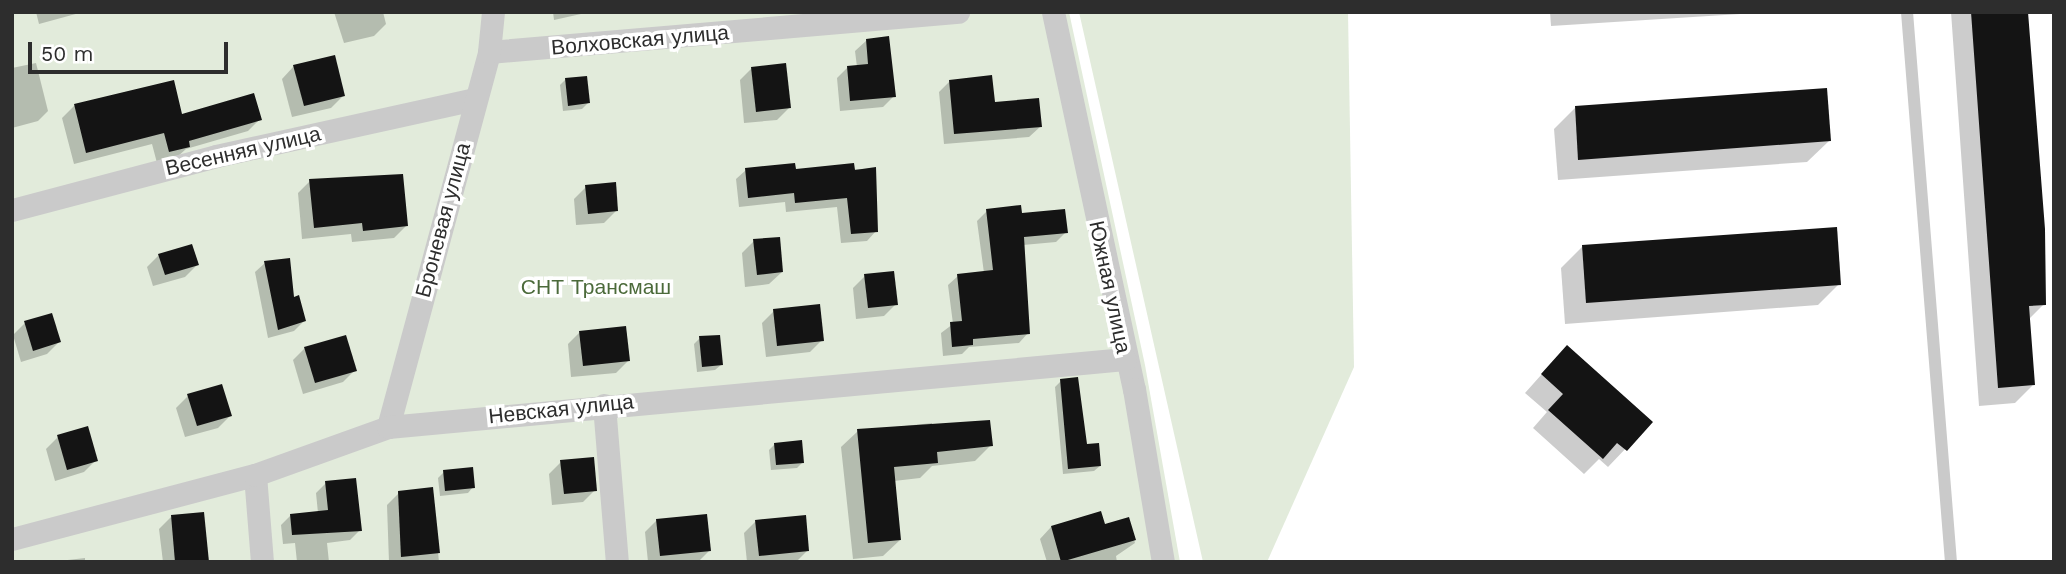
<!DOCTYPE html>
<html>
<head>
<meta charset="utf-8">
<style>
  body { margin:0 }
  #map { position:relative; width:2066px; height:574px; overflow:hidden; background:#fff; font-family:"Work Sans",sans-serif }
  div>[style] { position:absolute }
  .green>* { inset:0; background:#e2ebdb }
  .shadow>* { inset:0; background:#0003 }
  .building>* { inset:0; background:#141414 }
  .service>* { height:12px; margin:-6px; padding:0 6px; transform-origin:6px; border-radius:6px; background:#cacaca }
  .minor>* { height:23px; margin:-11.5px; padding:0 11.5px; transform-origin:11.5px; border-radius:11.5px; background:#cacaca }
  span { translate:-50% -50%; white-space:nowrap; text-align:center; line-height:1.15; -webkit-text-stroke:7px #fff; paint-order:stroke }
  .street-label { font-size:21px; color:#2d2d2d }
  .park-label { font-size:21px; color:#4b6a3a }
  .frame { position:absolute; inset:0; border:14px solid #2d2d2d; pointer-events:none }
  .scale { position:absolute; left:28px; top:42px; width:200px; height:32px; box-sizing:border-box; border:4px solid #2d2d2d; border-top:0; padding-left:9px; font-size:21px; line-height:24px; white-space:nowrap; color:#2d2d2d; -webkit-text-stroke:5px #fff; paint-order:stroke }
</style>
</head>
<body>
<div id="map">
  <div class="green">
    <div style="clip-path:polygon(12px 12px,1069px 12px,1145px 365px,1180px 562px,12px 562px)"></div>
    <div style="clip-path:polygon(1079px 12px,1348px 12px,1354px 367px,1267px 562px,1203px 562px)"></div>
  </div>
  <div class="shadow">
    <div style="clip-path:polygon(36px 12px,83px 12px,39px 24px)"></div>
    <div style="clip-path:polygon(334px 12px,383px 12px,386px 24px,374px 36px,344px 43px)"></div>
    <div style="clip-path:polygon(553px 12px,590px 12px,554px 20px)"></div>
    <div style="clip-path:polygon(1550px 12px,1772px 12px,1551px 26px)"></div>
    <div style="clip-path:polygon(1951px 12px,2026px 12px,2044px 304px,2028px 320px,2034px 384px,2015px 403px,1979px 406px)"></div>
    <div style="clip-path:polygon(867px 40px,894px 96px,883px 107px,840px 111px,837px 78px,848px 67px,857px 67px,855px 51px)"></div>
    <div style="clip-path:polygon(36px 63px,48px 111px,38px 121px,12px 128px,12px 68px)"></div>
    <div style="clip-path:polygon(294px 66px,343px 96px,331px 108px,292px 117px,282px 79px)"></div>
    <div style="clip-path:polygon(752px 68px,789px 108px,777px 120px,744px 123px,740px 80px)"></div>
    <div style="clip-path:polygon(566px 79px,588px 103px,582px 109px,563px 111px,560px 85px)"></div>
    <div style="clip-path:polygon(950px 81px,993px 104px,1040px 127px,1029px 137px,944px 144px,939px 92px)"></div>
    <div style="clip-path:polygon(74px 106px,181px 116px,260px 119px,248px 131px,186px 149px,176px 158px,157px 163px,152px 144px,74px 164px,62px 118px)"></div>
    <div style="clip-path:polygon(1575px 108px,1829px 141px,1807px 162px,1558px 180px,1554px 129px)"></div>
    <div style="clip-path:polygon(875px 169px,876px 231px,867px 241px,841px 243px,837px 207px,786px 212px,785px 202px,739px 207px,736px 179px,746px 170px)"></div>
    <div style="clip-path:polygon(310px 181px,406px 226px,394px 238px,352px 242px,351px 234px,302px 239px,298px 193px)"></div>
    <div style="clip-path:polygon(586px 187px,616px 211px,604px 223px,576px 225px,574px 199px)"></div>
    <div style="clip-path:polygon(987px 211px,1021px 215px,1066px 232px,1056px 242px,1023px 245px,1028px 333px,1019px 343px,969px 347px,962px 354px,943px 356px,941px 333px,953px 324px,948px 285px,958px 276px,984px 273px,977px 221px)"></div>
    <div style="clip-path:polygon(754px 241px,782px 272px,769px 284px,745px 287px,742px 253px)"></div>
    <div style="clip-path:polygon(1582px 247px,1839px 284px,1818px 305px,1565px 324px,1561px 268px)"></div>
    <div style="clip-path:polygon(159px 255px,197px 265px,185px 277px,153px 286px,147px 267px)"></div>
    <div style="clip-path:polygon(265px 263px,304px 321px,294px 331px,268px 338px,255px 272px)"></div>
    <div style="clip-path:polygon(865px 276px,896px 304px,884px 316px,856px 319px,853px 288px)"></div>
    <div style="clip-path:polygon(774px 311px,822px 340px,810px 352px,766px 357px,762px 323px)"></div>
    <div style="clip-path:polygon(25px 323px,59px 342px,47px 354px,21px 362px,13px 335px)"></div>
    <div style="clip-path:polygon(580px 332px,628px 361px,616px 373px,571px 377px,568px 344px)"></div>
    <div style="clip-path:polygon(700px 338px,721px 365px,715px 370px,697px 372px,694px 344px)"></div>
    <div style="clip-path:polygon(305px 348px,355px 370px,343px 382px,303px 394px,293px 360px)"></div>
    <div style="clip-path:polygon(1550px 365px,1650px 423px,1608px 467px,1599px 459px,1584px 474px,1533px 428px,1547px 412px,1525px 393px)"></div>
    <div style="clip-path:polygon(1061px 381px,1085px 446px,1100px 466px,1094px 471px,1063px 474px,1055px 387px)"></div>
    <div style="clip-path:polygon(188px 396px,230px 416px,218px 428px,185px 437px,176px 408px)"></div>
    <div style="clip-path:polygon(932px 423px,932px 428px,991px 445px,975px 461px,932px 466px,920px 478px,894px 481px,900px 540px,883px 556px,853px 559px,841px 447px,858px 431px)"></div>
    <div style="clip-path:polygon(58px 437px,96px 460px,84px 472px,55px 481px,46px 449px)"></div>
    <div style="clip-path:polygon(775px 444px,803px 462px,797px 468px,771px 470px,769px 450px)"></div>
    <div style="clip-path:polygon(561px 462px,595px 490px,583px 502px,552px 505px,549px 474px)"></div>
    <div style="clip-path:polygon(444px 472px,473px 487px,468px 493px,440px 496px,438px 478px)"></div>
    <div style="clip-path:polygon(326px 483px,360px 530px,350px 540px,327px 543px,329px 562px,297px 562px,295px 543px,283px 544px,281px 525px,291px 515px,318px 513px,316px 493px)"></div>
    <div style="clip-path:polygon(432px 489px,439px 562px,389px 562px,387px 505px,399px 493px)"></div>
    <div style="clip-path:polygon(171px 517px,207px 562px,163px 562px,159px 529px)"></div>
    <div style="clip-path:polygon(1128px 519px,1135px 543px,1116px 556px,1117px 562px,1047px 562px,1040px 539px,1051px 527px,1103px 526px)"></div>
    <div style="clip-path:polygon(657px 520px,710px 550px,698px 562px,648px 562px,645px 532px)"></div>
    <div style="clip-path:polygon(756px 521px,808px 550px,796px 562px,747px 562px,744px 533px)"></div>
    <div style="clip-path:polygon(85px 558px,85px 562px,58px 562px,59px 561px)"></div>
  </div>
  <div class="building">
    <div style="clip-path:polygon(1971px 12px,2028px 12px,2045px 229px,2046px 305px,2029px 306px,2035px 385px,1998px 388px)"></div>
    <div style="clip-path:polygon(889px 36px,896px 97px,850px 101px,847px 66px,868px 64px,866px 39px)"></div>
    <div style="clip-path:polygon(335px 55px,345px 96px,304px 106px,293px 65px)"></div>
    <div style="clip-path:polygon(786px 63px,791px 108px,756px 112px,751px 67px)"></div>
    <div style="clip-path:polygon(992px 75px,995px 102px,1039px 98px,1042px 127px,954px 134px,949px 80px)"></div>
    <div style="clip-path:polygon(587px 76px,590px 103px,568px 106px,565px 78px)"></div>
    <div style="clip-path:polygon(174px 80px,182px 114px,254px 93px,262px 120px,189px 141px,190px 147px,169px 152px,164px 133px,86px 153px,74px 104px)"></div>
    <div style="clip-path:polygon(1827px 88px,1831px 141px,1578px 160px,1575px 106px)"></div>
    <div style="clip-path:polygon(795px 163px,796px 169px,854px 163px,855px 170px,876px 167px,878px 232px,851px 234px,847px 198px,795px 203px,794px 193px,748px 198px,745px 168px)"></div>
    <div style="clip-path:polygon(403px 174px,408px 226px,363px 231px,362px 223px,314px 228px,309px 179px)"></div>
    <div style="clip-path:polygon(616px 182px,618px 211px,588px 214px,585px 185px)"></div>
    <div style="clip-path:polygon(1021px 205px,1022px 213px,1065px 209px,1068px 233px,1024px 237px,1030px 334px,973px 339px,973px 345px,952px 347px,950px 322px,962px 321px,957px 274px,993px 270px,986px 209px)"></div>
    <div style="clip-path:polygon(1837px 227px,1841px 285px,1586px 303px,1582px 245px)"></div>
    <div style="clip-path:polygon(780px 237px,783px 272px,757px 275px,753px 239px)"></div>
    <div style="clip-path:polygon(192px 244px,199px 265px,165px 275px,158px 254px)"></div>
    <div style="clip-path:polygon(290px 258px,294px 297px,299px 295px,306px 321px,278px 330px,264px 261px)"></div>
    <div style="clip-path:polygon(894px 271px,898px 305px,868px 308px,864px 274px)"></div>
    <div style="clip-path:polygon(820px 304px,824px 341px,777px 346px,773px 309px)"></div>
    <div style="clip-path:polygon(52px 313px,61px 342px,33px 351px,24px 321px)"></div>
    <div style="clip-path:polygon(626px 326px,630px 361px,583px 366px,579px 331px)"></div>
    <div style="clip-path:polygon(346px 335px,357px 371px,315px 383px,304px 347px)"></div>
    <div style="clip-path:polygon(720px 335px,723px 365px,702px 367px,699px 336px)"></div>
    <div style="clip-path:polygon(1567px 345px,1653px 422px,1627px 451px,1617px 443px,1603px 459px,1548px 410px,1563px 394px,1541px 374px)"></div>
    <div style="clip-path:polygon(1078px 377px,1087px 444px,1099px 443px,1101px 466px,1068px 469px,1060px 379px)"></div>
    <div style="clip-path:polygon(222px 384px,232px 416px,197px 426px,187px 394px)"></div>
    <div style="clip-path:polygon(990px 420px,993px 446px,937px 452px,938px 463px,894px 467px,901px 540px,868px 543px,857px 429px)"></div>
    <div style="clip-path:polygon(88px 426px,98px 461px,67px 470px,57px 435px)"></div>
    <div style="clip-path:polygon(802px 440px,804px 463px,776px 465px,774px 443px)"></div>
    <div style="clip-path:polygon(594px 457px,597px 491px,564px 494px,560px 460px)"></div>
    <div style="clip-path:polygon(473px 467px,475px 488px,445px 491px,443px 470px)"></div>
    <div style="clip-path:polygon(356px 478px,362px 531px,292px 535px,290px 514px,328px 510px,325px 481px)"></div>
    <div style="clip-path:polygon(433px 487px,440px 553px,401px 557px,398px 491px)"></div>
    <div style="clip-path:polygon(1101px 511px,1105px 524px,1129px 517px,1136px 540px,1061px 562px,1051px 526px)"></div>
    <div style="clip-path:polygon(204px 512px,209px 562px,175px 562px,171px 515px)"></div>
    <div style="clip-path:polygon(707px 514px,711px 551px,660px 556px,656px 519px)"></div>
    <div style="clip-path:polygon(806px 515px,809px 551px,759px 556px,755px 520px)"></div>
  </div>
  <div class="service">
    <div style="left:1907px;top:12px;width:552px;rotate:85.43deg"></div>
  </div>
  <div class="minor">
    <div style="left:1053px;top:12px;width:386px;rotate:77.9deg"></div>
    <div style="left:1134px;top:389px;width:175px;rotate:80.5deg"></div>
    <div style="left:489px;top:52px;width:471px;rotate:-4.9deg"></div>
    <div style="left:12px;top:210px;width:211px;rotate:-14.8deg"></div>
    <div style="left:216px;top:156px;width:265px;rotate:-12.4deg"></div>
    <div style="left:604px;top:405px;width:158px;rotate:85.3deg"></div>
    <div style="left:388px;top:427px;width:388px;rotate:-74.9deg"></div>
    <div style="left:489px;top:52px;width:40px;rotate:-84.3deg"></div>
    <div style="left:255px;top:475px;width:87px;rotate:85.4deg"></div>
    <div style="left:12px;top:539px;width:251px;rotate:-14.8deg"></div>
    <div style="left:255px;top:475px;width:141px;rotate:-19.8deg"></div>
    <div style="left:388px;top:427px;width:740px;rotate:-5.27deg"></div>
  </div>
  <div class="street-label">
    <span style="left:640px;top:40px;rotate:-5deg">Волховская улица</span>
    <span style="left:243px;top:151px;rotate:-13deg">Весенняя улица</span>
    <span style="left:443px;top:220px;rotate:-75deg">Броневая улица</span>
    <span style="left:1110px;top:287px;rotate:78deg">Южная улица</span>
    <span style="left:561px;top:409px;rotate:-6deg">Невская улица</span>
  </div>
  <div class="park-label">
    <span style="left:596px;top:287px">СНТ Трансмаш</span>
  </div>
  <div class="frame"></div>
  <div class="scale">50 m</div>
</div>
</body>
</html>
